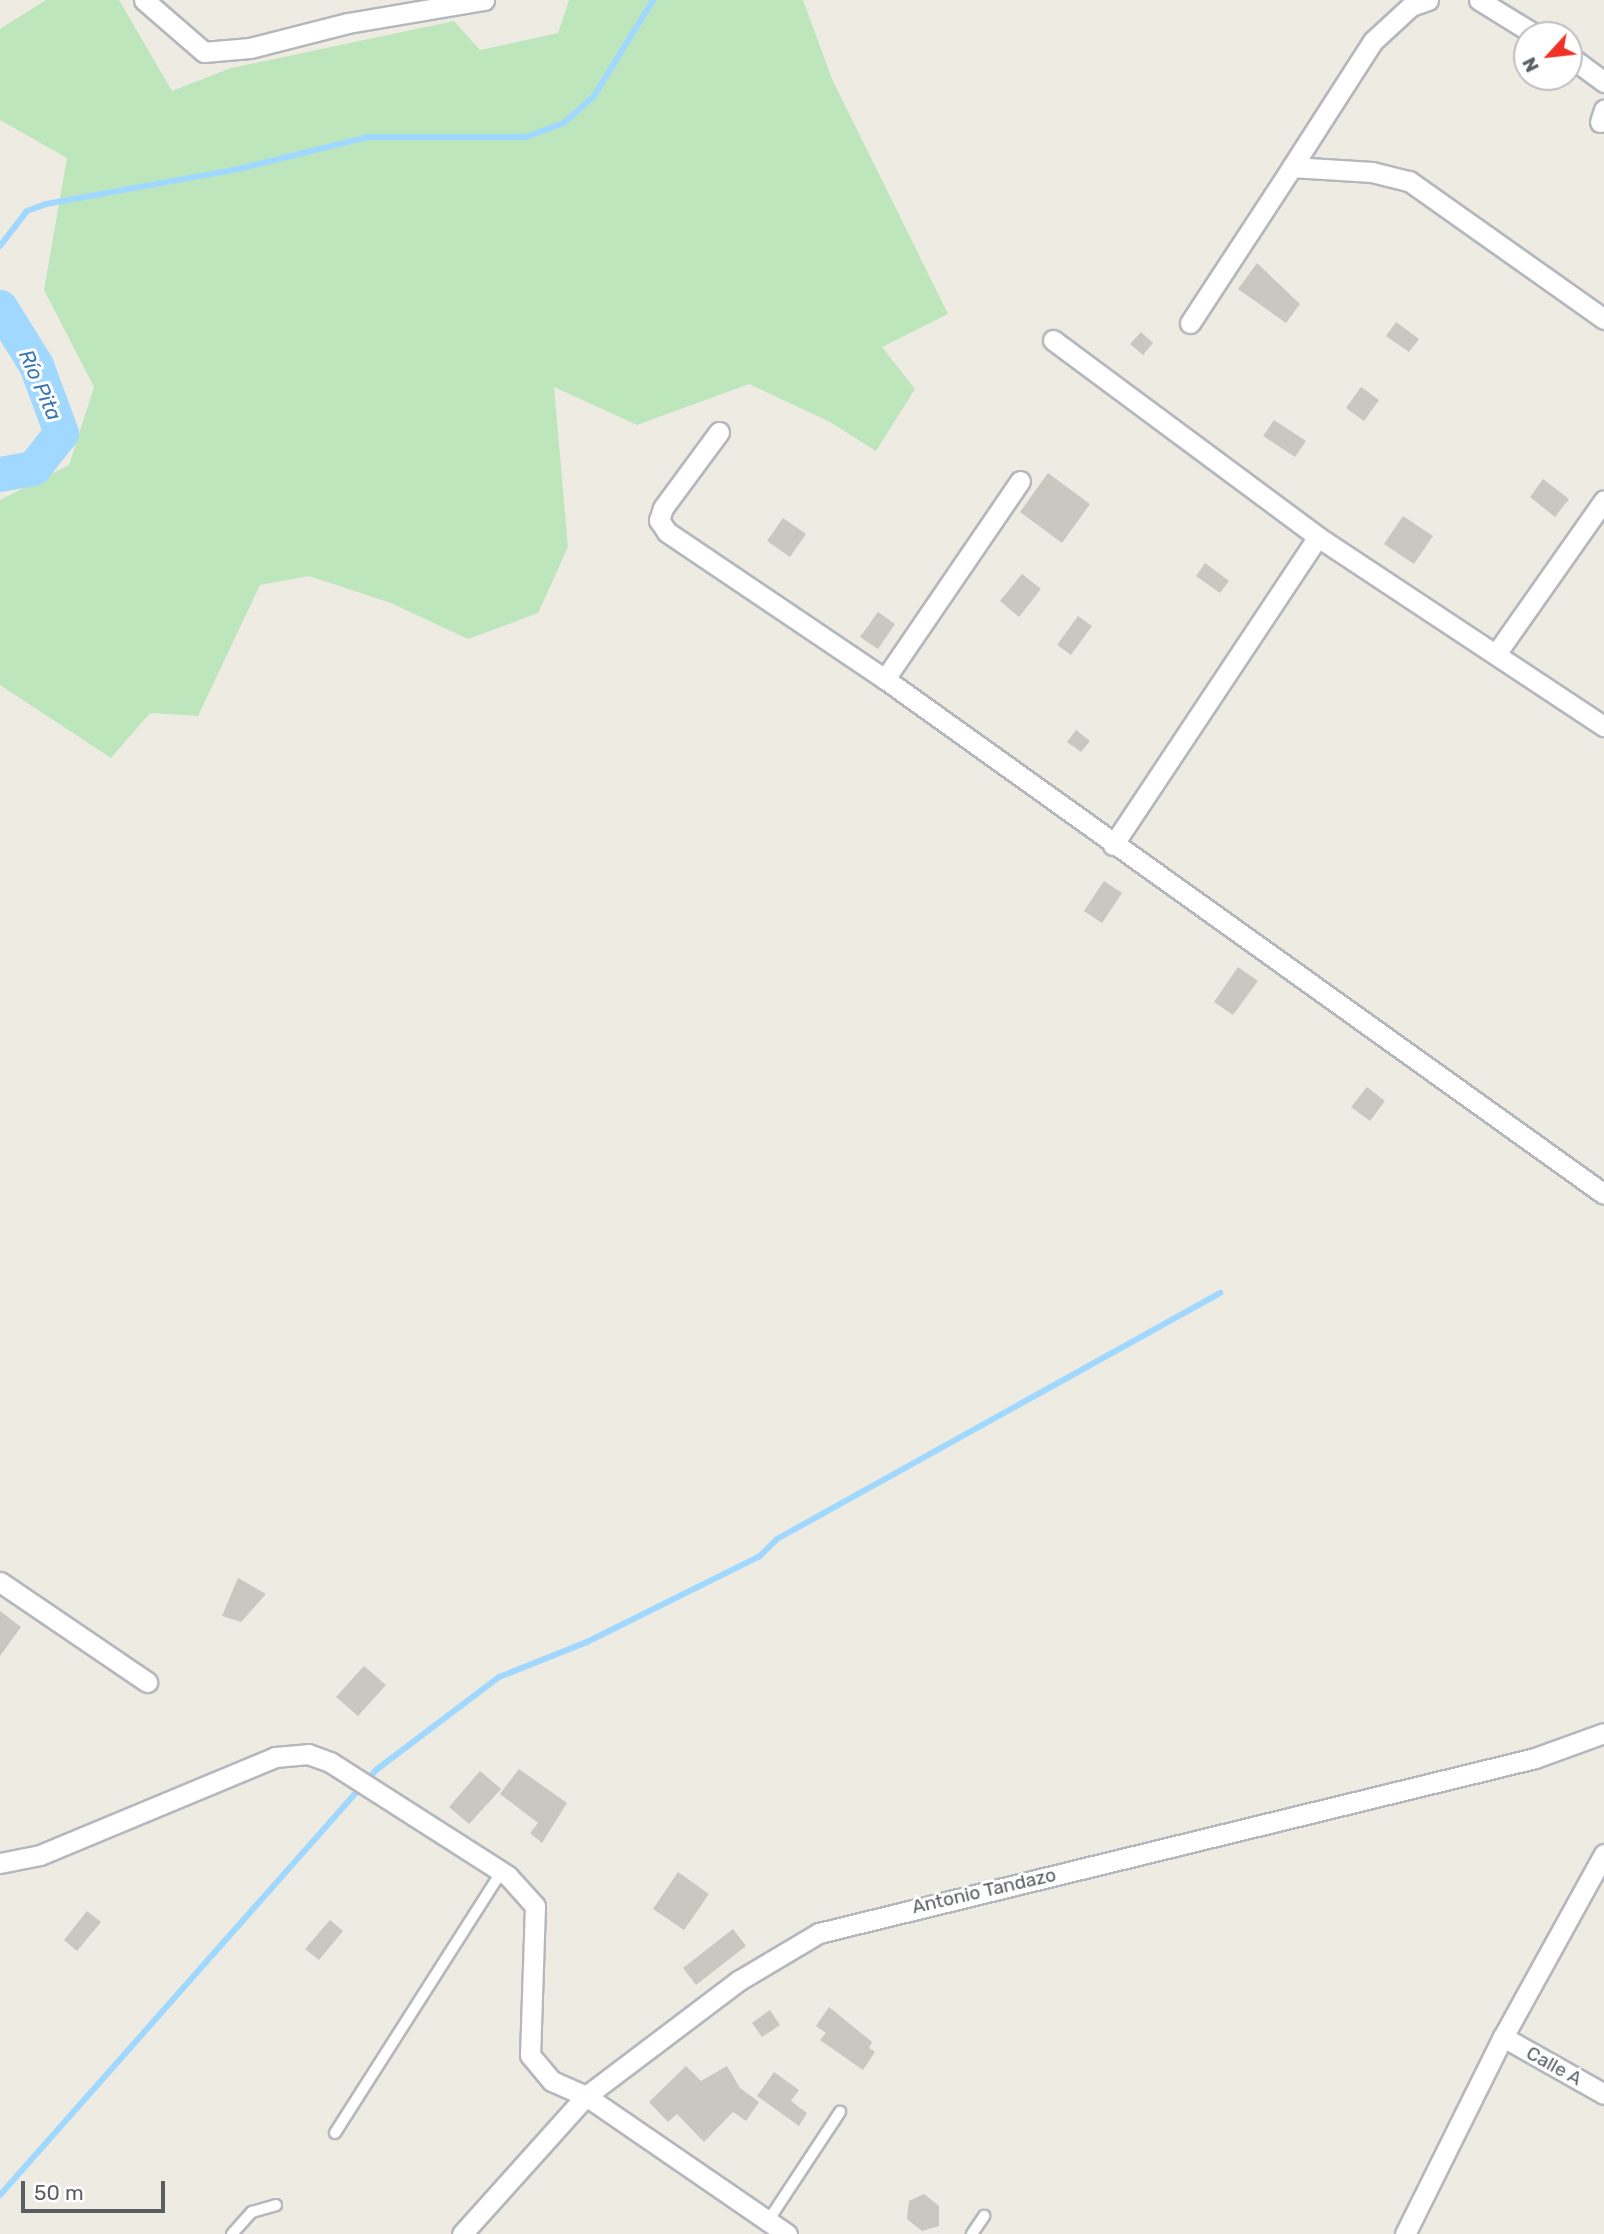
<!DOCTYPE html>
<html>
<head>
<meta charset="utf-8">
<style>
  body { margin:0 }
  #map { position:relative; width:1604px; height:2234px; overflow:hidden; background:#eeebe2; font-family:Rubik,sans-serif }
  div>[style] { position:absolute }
  .green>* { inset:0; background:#bee6bd }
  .stream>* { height:6px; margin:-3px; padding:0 3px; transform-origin:3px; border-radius:3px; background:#a0d8ff }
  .river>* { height:35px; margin:-17.5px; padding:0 17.5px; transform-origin:17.5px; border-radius:17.5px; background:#a0d8ff }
  .building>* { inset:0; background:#cac7c1 }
  .roads { filter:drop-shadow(2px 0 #b4b8bd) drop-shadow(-2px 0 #b4b8bd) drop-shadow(0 2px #b4b8bd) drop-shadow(0 -2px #b4b8bd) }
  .service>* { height:10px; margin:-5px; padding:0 5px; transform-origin:5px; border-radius:5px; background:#fff }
  .minor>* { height:19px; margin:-9.5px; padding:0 9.5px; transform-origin:9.5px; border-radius:9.5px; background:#fff }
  span { translate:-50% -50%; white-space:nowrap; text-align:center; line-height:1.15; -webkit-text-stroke:6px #fff; paint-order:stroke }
  .street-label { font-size:19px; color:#5a5e63 }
  .water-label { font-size:21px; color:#3a78b5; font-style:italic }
  .north { position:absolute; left:1513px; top:21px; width:70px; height:70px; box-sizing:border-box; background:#fff; border:2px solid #bdbfc1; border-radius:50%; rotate:243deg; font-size:19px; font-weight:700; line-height:28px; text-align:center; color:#5a5e63 }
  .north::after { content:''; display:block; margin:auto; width:24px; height:32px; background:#ef3126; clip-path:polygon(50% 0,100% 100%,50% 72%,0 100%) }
  .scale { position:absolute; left:21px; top:2181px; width:144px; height:32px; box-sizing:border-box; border:4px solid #5a5e63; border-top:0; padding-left:9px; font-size:21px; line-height:24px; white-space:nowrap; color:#5a5e63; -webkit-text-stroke:5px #fff; paint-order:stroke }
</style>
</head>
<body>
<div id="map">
  <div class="green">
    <div style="clip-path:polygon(46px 0,119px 0,172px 91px,231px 68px,454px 21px,480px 50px,558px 33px,569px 0,803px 0,832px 79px,948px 314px,882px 347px,915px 389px,876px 451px,830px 422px,749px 384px,637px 425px,554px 387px,568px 547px,538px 613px,468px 639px,391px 603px,309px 576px,260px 585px,198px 716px,150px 713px,111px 758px,0 685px,0 500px,69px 465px,94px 387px,44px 290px,67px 158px,0 120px,0 29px)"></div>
  </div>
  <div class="stream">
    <div style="left:0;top:246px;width:44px;rotate:-52.4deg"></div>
    <div style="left:27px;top:211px;width:20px;rotate:-20deg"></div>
    <div style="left:46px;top:204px;width:195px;rotate:-10.3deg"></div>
    <div style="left:238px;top:169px;width:134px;rotate:-13.8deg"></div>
    <div style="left:368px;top:137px;width:158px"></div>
    <div style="left:526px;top:137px;width:40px;rotate:-20.2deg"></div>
    <div style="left:564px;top:123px;width:40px;rotate:-42deg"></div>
    <div style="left:594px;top:96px;width:113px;rotate:-58.4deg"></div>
    <div style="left:0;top:2195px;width:567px;rotate:-48.5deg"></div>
    <div style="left:376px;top:1770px;width:154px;rotate:-37.1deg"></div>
    <div style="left:499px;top:1677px;width:95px;rotate:-21.7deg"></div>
    <div style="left:587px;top:1642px;width:193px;rotate:-26.4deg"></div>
    <div style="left:760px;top:1556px;width:24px;rotate:-45deg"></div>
    <div style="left:777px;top:1539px;width:507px;rotate:-29.04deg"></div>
  </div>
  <div class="river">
    <div style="left:0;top:307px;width:68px;rotate:58.2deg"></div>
    <div style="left:36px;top:365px;width:72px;rotate:69.8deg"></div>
    <div style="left:61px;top:433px;width:45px;rotate:128.7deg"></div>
    <div style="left:33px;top:468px;width:34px;rotate:170deg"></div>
  </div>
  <div class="building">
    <div style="clip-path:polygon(1257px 263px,1300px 304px,1286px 323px,1238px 289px)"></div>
    <div style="clip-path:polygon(1396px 322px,1419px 339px,1409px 352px,1386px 336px)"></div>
    <div style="clip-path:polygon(1141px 332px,1153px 343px,1143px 355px,1130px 344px)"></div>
    <div style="clip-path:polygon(1361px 387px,1379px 400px,1364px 421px,1346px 408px)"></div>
    <div style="clip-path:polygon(1274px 420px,1306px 441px,1295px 457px,1263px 436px)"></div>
    <div style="clip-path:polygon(1048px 473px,1090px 504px,1062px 543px,1020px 512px)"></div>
    <div style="clip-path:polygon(1543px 479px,1569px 499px,1555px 517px,1530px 497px)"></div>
    <div style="clip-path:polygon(1403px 516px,1433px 536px,1414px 564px,1384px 544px)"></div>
    <div style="clip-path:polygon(783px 518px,806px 534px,790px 557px,767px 541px)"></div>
    <div style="clip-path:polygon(1205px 563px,1229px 581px,1220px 593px,1196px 576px)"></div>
    <div style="clip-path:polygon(1022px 574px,1041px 589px,1019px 617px,1000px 601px)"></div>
    <div style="clip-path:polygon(878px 612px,895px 624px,878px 649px,860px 637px)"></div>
    <div style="clip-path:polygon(1078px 616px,1092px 626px,1071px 655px,1057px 645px)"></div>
    <div style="clip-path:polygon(1076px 730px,1090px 741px,1081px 752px,1067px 742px)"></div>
    <div style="clip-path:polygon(1104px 881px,1122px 893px,1102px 923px,1084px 911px)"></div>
    <div style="clip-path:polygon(1238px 967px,1258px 981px,1233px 1015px,1214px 1002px)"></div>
    <div style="clip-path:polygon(1367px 1087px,1385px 1101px,1370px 1121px,1351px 1107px)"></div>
    <div style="clip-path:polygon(238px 1578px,266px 1594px,241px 1622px,222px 1616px)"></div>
    <div style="clip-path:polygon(0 1611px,21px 1627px,0 1656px)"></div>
    <div style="clip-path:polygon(364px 1666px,386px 1685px,358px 1716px,336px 1697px)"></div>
    <div style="clip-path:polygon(519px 1769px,567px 1803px,542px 1843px,530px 1833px,538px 1823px,500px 1794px)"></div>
    <div style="clip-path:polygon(480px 1771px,501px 1789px,469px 1824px,449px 1807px)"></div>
    <div style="clip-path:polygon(678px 1872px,709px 1894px,684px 1930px,653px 1909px)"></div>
    <div style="clip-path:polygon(87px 1911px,101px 1922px,77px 1951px,64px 1940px)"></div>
    <div style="clip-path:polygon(330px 1920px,343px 1931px,319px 1960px,305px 1949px)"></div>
    <div style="clip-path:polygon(733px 1929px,746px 1946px,696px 1985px,683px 1968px)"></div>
    <div style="clip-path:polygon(829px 2007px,872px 2042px,869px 2048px,875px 2052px,863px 2070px,820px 2040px,826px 2033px,816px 2026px)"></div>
    <div style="clip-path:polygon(770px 2010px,780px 2025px,762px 2037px,752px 2023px)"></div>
    <div style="clip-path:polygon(686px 2066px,701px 2081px,727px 2066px,740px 2088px,759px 2102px,746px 2121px,733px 2112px,704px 2142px,677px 2114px,668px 2122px,649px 2102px)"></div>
    <div style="clip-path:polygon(774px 2072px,799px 2090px,791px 2101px,807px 2113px,799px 2126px,757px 2096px)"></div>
    <div style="clip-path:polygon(924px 2194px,939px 2206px,939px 2226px,922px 2231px,907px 2219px,909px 2201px)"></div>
  </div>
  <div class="roads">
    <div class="service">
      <div style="left:335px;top:2133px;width:309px;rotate:-57.5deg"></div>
      <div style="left:768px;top:2221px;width:131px;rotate:-56.6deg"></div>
      <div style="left:232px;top:2234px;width:30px;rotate:-48deg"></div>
      <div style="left:252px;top:2212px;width:25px;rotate:-16deg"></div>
      <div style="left:972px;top:2234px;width:22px;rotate:-56deg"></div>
    </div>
    <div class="minor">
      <div style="left:144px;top:0;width:79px;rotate:40.9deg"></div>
      <div style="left:204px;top:52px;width:46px;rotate:-5deg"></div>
      <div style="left:250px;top:48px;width:101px;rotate:-14.3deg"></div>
      <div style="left:348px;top:23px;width:138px;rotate:-9.6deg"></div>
      <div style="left:1479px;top:0;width:67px;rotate:31.6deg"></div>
      <div style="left:1569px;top:56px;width:44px;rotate:36.6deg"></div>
      <div style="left:1600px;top:122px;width:13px;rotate:-72deg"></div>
      <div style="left:1292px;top:167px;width:150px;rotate:-57.3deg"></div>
      <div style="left:1373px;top:41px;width:52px;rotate:-42.6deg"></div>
      <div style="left:1411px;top:6px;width:18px;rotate:-19deg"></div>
      <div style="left:1190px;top:323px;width:186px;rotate:-56.8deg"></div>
      <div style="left:1292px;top:167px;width:80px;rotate:3.6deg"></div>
      <div style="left:1372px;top:172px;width:38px;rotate:14deg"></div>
      <div style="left:1409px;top:181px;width:239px;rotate:35.3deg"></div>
      <div style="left:1053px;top:340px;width:330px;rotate:36.6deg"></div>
      <div style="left:1318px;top:537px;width:343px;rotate:33.5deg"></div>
      <div style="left:719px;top:432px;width:94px;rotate:126.4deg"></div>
      <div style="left:663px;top:508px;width:13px;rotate:108deg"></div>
      <div style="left:659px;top:520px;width:14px;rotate:56deg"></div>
      <div style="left:667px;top:532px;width:263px;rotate:34deg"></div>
      <div style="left:1020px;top:481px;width:240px;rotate:124.3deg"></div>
      <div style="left:885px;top:679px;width:884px;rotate:35.61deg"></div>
      <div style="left:1498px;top:651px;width:184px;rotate:-54.9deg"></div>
      <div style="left:1113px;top:845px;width:370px;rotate:-56.4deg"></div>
      <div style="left:0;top:1582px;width:178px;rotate:34.2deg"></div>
      <div style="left:0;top:1863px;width:41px;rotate:-11.3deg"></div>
      <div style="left:40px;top:1855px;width:255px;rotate:-22.6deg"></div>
      <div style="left:275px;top:1757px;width:33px;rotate:-5deg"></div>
      <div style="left:308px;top:1754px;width:23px;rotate:20deg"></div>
      <div style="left:330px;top:1762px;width:211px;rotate:32.6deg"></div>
      <div style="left:508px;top:1876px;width:40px;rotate:48deg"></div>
      <div style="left:535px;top:1906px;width:149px;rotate:91.9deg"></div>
      <div style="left:530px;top:2055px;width:34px;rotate:50deg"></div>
      <div style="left:552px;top:2081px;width:37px;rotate:24deg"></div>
      <div style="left:586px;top:2096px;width:244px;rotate:34.5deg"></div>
      <div style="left:1503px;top:2037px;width:116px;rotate:29.4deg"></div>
      <div style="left:462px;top:2234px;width:186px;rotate:-48.1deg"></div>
      <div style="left:586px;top:2096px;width:191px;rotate:-37.1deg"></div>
      <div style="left:738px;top:1981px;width:94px;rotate:-30.7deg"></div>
      <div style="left:819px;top:1933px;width:737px;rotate:-13.73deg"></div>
      <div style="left:1535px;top:1758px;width:73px;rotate:-19.9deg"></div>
      <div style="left:1405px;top:2234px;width:220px;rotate:-63.6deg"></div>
      <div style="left:1503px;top:2037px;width:209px;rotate:-61.1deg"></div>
    </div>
  </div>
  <div class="street-label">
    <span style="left:984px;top:1891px;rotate:-13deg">Antonio Tandazo</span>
    <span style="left:1554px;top:2066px;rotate:29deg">Calle A</span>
  </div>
  <div class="water-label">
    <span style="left:40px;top:385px;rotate:66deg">Río Pita</span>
  </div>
  <div class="north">N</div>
  <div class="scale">50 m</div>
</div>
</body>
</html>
